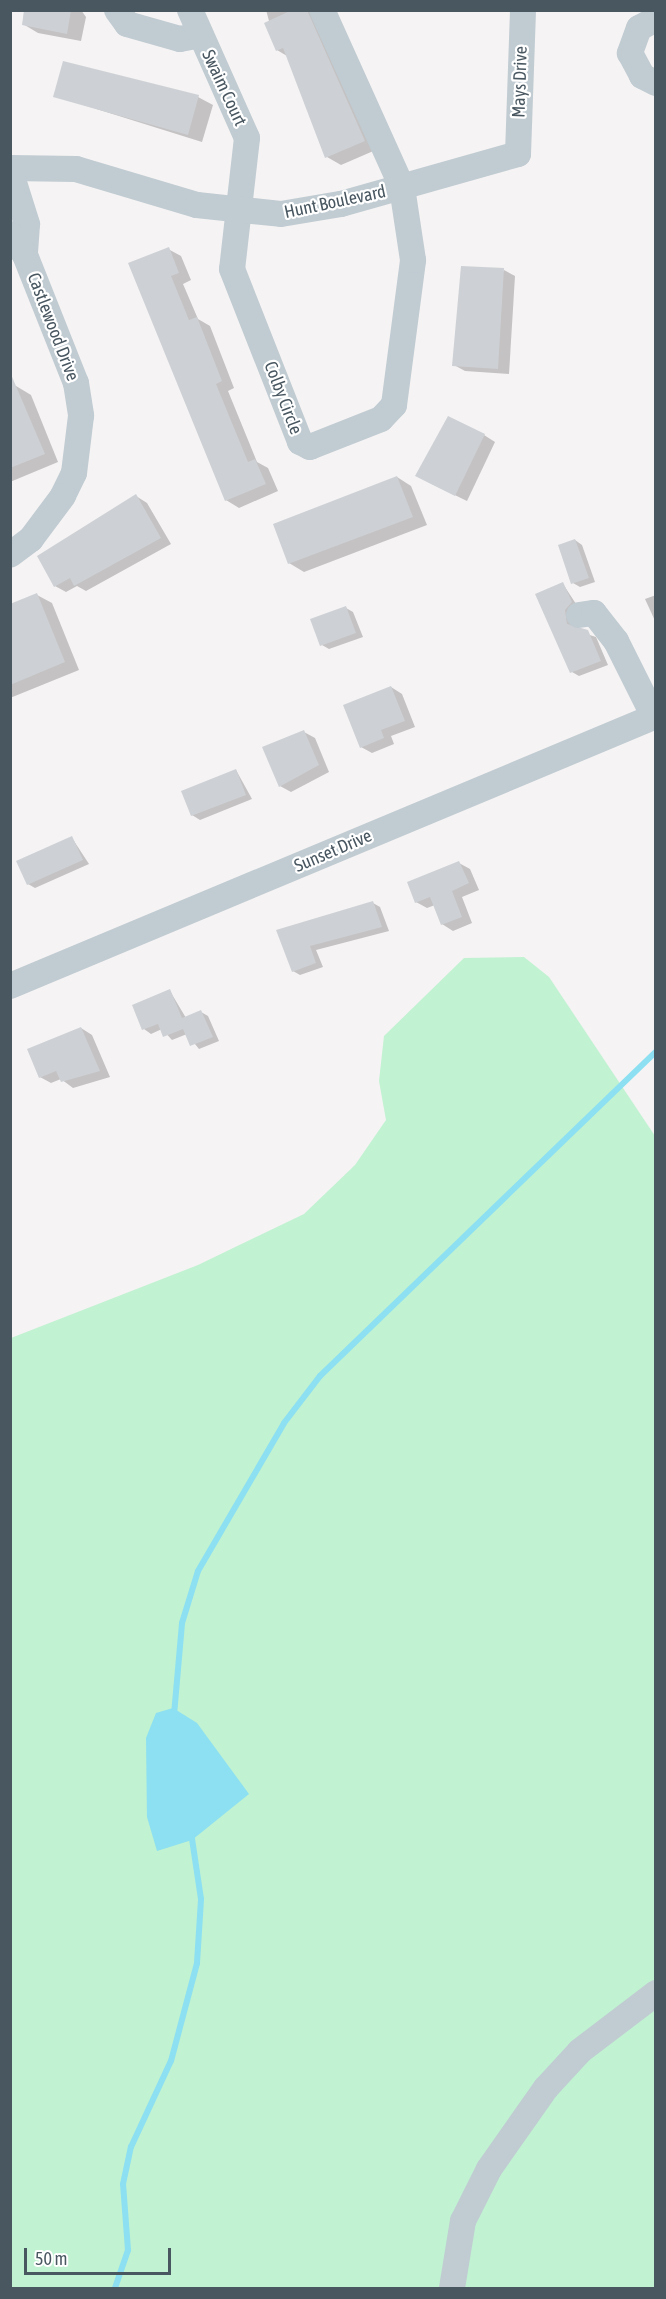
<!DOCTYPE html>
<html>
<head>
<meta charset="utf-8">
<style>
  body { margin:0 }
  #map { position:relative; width:666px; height:2299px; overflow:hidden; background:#f5f3f3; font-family:"Asap Condensed",sans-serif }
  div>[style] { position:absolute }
  .green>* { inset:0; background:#c1f2d2 }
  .water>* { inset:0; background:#8ce0f1 }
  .shadow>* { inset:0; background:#0003 }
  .stream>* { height:6px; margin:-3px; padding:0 3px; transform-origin:3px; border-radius:3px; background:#8ce0f1 }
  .building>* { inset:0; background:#cdd0d5 }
  .minor>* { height:26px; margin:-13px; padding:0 13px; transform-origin:13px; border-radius:13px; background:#c0cbd2 }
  span { translate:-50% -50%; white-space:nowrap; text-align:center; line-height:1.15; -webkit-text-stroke:4.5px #fff; paint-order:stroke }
  .street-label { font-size:18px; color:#495761 }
  .frame { position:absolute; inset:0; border:12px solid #495761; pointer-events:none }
  .scale { position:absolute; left:24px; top:2248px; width:147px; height:27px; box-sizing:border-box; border:3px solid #495761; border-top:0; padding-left:8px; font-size:18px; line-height:21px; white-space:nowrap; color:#495761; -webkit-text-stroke:4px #fff; paint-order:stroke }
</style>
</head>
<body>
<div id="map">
  <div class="green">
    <div style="clip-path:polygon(524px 957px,549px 977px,655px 1136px,655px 2288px,11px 2288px,11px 1338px,198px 1265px,304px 1214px,355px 1165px,386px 1120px,379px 1081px,384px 1036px,464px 958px)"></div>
  </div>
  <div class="water">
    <div style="clip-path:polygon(173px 1708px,197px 1723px,249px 1794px,192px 1840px,157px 1851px,147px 1817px,146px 1738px,156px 1713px)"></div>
  </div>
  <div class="shadow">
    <div style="clip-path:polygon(26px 10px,81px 10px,86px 17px,81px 41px,38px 33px,23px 24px)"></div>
    <div style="clip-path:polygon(266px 10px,317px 10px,378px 149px,341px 165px,327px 157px,287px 56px,277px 50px)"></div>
    <div style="clip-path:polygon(55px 96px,198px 97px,213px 105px,202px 142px)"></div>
    <div style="clip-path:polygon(168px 249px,181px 256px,191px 280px,183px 284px,198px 319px,210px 326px,234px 388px,228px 391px,257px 462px,268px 468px,278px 491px,239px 508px,226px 500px,130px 264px)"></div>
    <div style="clip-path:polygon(504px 270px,515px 276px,509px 374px,465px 371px,454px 365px)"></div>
    <div style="clip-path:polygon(16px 386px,31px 395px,58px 462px,10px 482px,10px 389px)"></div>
    <div style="clip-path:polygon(484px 435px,495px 442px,467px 501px,428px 482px)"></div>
    <div style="clip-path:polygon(397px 477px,411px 486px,427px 525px,304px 572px,289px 563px)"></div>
    <div style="clip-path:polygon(136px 496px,147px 503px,171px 544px,86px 591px,77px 586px,66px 592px,55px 586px)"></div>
    <div style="clip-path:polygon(575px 540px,582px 545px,595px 582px,580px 587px,573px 583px)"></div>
    <div style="clip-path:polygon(563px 584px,578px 607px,577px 631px,596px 637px,608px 665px,579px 676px,572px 672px,537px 595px)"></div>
    <div style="clip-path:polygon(37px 595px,52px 603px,79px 670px,10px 698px,10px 606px)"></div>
    <div style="clip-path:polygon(656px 595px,656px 623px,645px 599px)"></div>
    <div style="clip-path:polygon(346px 608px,353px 612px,363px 637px,329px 649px,322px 645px)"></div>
    <div style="clip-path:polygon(391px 687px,402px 694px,415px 727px,391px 736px,394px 744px,372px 753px,361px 747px)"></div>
    <div style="clip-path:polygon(304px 732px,315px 738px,329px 772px,291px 792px,280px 786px)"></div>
    <div style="clip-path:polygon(236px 770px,252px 799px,200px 820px,192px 815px)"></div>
    <div style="clip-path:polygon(72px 838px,89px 864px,35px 888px,28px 884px)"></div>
    <div style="clip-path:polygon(459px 863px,470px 869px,479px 890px,462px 897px,472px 923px,453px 931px,442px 924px,435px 905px,427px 908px,416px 902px)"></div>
    <div style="clip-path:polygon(373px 903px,380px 907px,389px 931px,316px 950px,323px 967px,300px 975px,293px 971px,278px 931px)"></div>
    <div style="clip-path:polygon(170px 991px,186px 1018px,201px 1012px,208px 1016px,219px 1041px,199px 1049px,187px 1034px,172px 1040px,162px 1029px,151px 1034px,144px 1029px)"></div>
    <div style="clip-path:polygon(81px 1028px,92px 1035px,110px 1077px,73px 1088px,61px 1079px,51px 1083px,40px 1077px)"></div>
  </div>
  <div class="stream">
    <div style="left:174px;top:1715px;width:92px;rotate:-85deg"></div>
    <div style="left:182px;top:1623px;width:54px;rotate:-72.9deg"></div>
    <div style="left:198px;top:1571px;width:171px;rotate:-59.8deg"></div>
    <div style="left:284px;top:1423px;width:59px;rotate:-52.5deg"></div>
    <div style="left:320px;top:1376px;width:467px;rotate:-44deg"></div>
    <div style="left:115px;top:2288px;width:40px;rotate:-71.1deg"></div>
    <div style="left:128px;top:2250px;width:66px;rotate:-94.3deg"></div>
    <div style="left:123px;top:2184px;width:38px;rotate:-78deg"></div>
    <div style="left:131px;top:2147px;width:95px;rotate:-65.1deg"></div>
    <div style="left:171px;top:2061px;width:101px;rotate:-75.1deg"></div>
    <div style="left:197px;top:1963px;width:64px;rotate:-86.4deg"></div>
    <div style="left:201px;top:1899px;width:68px;rotate:-98.5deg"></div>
  </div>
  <div class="building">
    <div style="clip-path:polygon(24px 10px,71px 10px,67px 34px,22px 25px)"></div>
    <div style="clip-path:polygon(292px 10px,307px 10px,365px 141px,325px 158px,283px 48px,276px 51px,264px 23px)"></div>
    <div style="clip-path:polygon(63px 61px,199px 95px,188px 135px,53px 97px)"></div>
    <div style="clip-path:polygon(169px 247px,179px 273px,171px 276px,189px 320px,197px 317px,222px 381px,216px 384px,248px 462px,255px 459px,266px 484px,225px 501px,128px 263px)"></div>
    <div style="clip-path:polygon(461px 266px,504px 268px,498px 369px,452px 366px)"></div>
    <div style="clip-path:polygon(10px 372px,45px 454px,10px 468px)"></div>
    <div style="clip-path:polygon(448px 416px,485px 434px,455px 496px,415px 476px)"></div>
    <div style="clip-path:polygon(397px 476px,413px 517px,288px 564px,273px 524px)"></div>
    <div style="clip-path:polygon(136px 494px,161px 538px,74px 586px,70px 578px,54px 587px,37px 556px)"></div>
    <div style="clip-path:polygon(575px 539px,589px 578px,571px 584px,558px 545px)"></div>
    <div style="clip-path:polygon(563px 582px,572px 602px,565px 610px,567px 624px,588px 630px,601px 661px,570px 673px,535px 594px)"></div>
    <div style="clip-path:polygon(37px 593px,65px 662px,10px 685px,10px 604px)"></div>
    <div style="clip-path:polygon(346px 606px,356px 633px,320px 646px,310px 619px)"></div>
    <div style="clip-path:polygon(391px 686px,405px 721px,381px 730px,384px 738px,360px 748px,343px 705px)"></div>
    <div style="clip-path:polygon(304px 730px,319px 765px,279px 787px,262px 747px)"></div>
    <div style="clip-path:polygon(236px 769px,246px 795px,191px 816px,181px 791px)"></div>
    <div style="clip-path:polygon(72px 836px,83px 860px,27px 885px,16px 861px)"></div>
    <div style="clip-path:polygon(459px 861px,469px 883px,452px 891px,462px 917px,441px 925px,430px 897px,415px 903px,407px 882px)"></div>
    <div style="clip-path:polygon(373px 901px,382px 927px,310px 946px,316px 963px,292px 972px,276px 930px)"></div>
    <div style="clip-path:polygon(170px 989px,182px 1018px,201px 1010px,213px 1037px,190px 1046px,183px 1029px,163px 1037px,158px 1024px,142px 1030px,132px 1005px)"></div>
    <div style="clip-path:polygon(81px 1027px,100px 1071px,61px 1082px,56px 1071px,39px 1078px,27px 1049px)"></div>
  </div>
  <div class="minor">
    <div style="left:117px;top:10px;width:17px;rotate:54deg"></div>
    <div style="left:127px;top:24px;width:55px;rotate:15.8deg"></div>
    <div style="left:180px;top:39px;width:20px;rotate:-11deg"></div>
    <div style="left:190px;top:10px;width:140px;rotate:66deg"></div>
    <div style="left:247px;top:138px;width:132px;rotate:96.5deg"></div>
    <div style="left:232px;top:269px;width:186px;rotate:68.5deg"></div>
    <div style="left:300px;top:442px;width:11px;rotate:27deg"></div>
    <div style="left:310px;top:447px;width:76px;rotate:-21.5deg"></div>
    <div style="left:381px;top:419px;width:19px;rotate:-47deg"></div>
    <div style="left:394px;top:405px;width:146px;rotate:-82.5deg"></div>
    <div style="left:413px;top:260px;width:74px;rotate:-98.6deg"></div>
    <div style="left:402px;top:187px;width:194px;rotate:-114.3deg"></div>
    <div style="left:656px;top:19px;width:19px;rotate:152deg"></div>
    <div style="left:639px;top:28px;width:27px;rotate:110deg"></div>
    <div style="left:630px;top:53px;width:26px;rotate:62deg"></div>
    <div style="left:642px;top:76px;width:16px;rotate:27deg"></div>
    <div style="left:10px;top:168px;width:66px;rotate:0.9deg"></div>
    <div style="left:76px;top:169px;width:126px;rotate:16.6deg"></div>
    <div style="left:197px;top:205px;width:84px;rotate:6.1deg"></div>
    <div style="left:281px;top:214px;width:61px;rotate:-9.5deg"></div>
    <div style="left:341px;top:204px;width:184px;rotate:-15.8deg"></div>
    <div style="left:518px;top:154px;width:144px;rotate:-88deg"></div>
    <div style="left:10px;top:170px;width:57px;rotate:72.5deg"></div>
    <div style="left:27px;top:224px;width:31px;rotate:94deg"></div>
    <div style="left:10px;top:234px;width:26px;rotate:54deg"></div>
    <div style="left:25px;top:255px;width:138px;rotate:68.3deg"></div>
    <div style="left:76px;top:383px;width:33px;rotate:81deg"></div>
    <div style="left:81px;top:416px;width:57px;rotate:97deg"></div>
    <div style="left:74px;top:473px;width:25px;rotate:116deg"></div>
    <div style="left:63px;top:496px;width:54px;rotate:126.7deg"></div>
    <div style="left:31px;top:539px;width:26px;rotate:143deg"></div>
    <div style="left:579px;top:615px;width:15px;rotate:-8deg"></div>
    <div style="left:594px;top:613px;width:36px;rotate:52deg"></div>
    <div style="left:616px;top:641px;width:85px;rotate:63.4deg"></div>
    <div style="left:10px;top:986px;width:700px;rotate:-22.68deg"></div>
    <div style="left:452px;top:2288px;width:68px;rotate:-80.7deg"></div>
    <div style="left:463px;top:2221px;width:58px;rotate:-63.4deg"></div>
    <div style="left:489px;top:2169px;width:99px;rotate:-54.9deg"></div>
    <div style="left:546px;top:2088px;width:50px;rotate:-47.4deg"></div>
    <div style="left:580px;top:2051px;width:96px;rotate:-37.3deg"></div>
  </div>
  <div class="street-label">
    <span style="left:520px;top:82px;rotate:-88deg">Mays Drive</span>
    <span style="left:224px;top:88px;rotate:65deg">Swaim Court</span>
    <span style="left:335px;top:202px;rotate:-12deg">Hunt Boulevard</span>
    <span style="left:53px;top:327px;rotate:69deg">Castlewood Drive</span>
    <span style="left:283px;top:398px;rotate:69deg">Colby Circle</span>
    <span style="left:333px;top:851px;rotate:-23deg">Sunset Drive</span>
  </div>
  <div class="frame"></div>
  <div class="scale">50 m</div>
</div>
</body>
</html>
